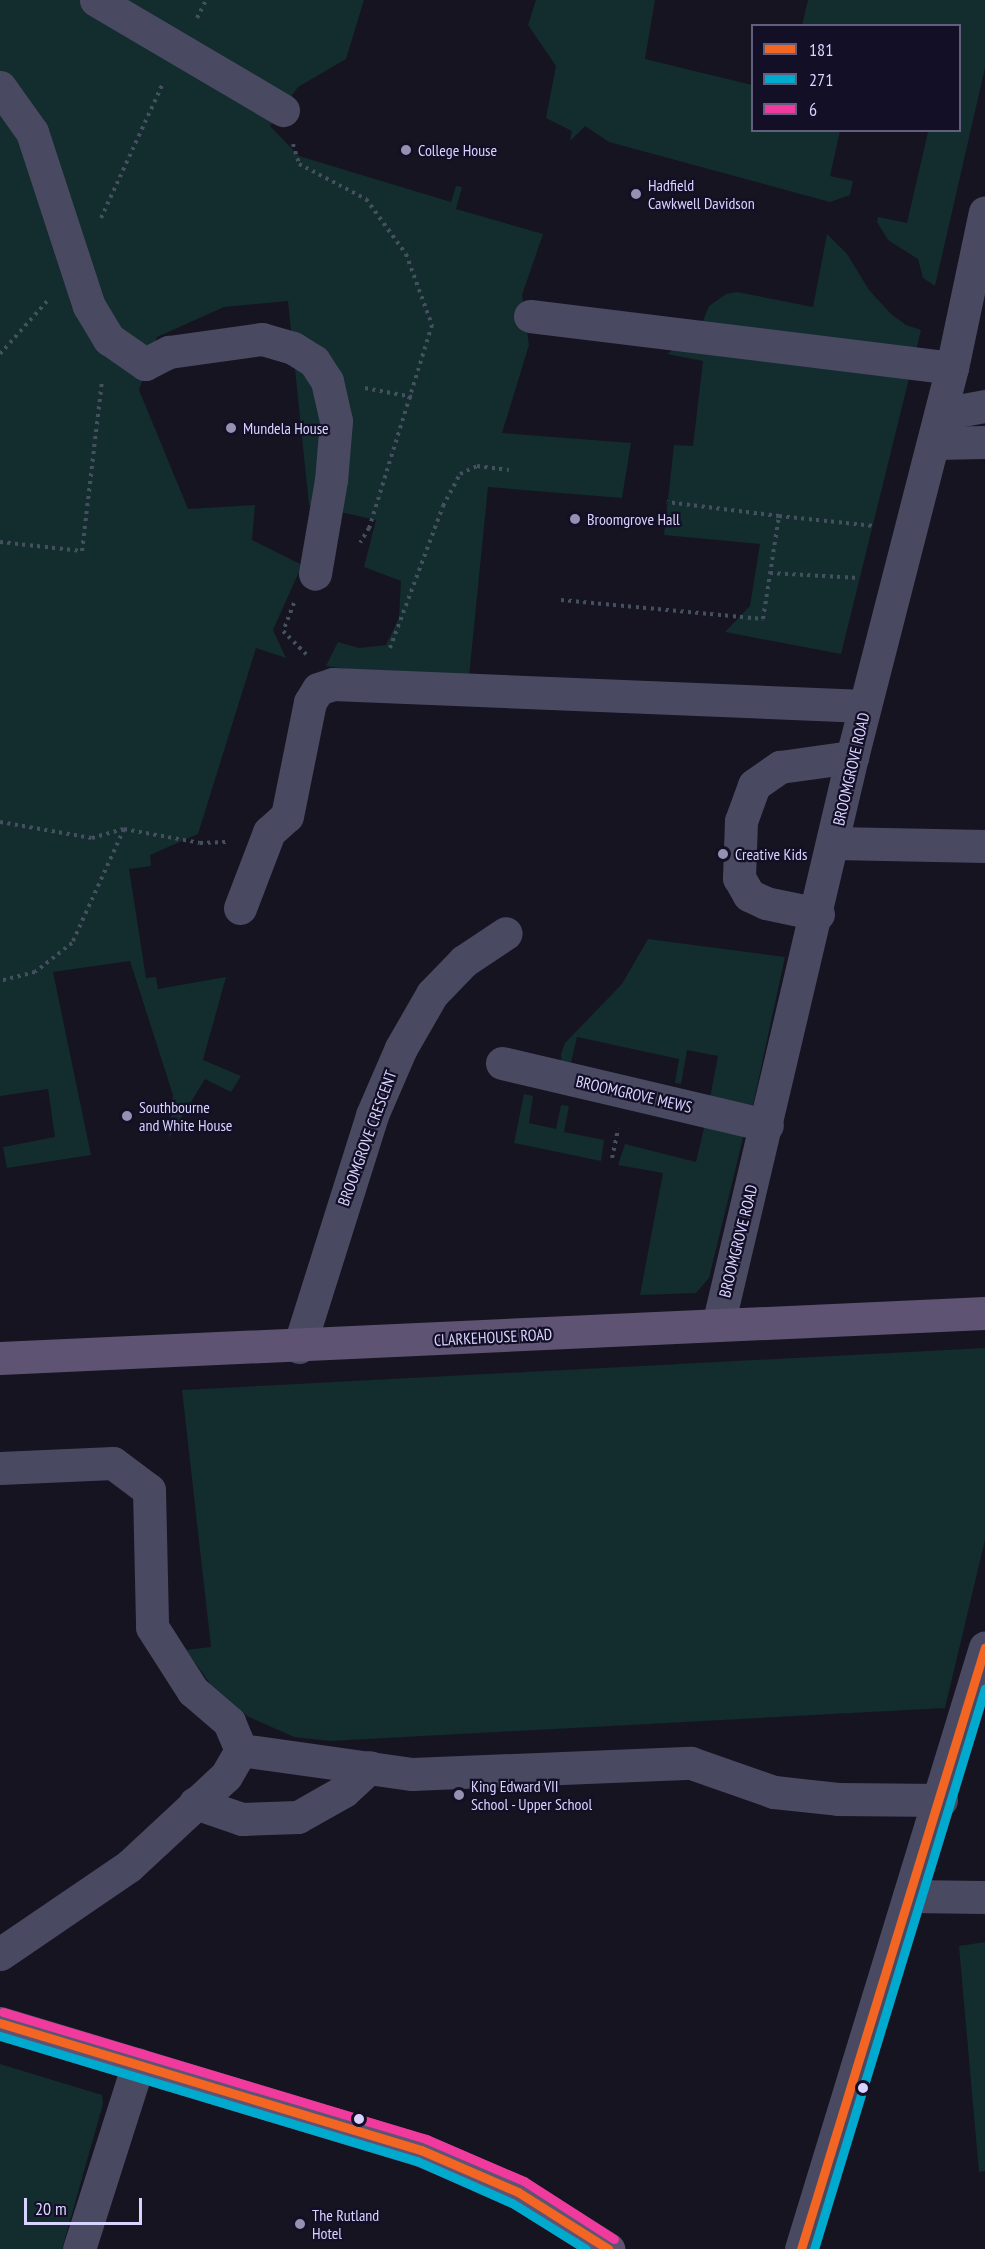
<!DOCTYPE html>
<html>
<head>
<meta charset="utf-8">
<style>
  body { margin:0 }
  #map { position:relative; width:985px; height:2249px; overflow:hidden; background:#161421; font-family:"PT Sans Narrow",sans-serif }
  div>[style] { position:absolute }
  .green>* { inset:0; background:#132c2d }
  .path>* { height:4px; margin-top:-2px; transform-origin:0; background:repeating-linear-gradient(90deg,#44505f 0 3px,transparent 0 7.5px) }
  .minor>* { height:33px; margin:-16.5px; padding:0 16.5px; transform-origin:16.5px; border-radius:16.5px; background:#4a4962 }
  .major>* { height:33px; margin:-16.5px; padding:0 16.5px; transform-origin:16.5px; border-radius:16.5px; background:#5e5373 }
  .bus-1>* { height:9px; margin:-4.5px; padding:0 4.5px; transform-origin:4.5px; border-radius:4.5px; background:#f26522 }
  .bus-2>* { height:9px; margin:-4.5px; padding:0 4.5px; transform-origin:4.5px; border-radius:4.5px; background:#00a9ce }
  .bus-3>* { height:9px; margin:-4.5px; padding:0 4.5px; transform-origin:4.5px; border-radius:4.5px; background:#f13a9d }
  .dots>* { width:16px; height:16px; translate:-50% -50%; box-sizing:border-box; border:3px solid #130f26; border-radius:50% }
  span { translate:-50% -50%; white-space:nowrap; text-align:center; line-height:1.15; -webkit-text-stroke:4.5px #130f26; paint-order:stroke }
  .poi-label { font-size:16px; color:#d9d4ff }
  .left { translate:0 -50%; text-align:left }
  .street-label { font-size:16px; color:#d9d4ff }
  .legend { position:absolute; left:751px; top:24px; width:210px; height:108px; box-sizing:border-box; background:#130f26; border:2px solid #625e7d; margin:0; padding:8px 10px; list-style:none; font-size:18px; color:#d9d4ff }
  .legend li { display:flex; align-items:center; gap:12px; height:30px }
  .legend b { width:30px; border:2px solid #625e7d }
  .scale { position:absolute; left:24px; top:2198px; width:118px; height:27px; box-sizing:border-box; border:3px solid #d9d4ff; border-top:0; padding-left:8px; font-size:18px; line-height:21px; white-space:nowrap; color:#d9d4ff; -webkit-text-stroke:4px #130f26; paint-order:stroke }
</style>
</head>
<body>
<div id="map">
  <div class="green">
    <div style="clip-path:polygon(0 0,364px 0,346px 59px,298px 87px,270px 126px,299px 156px,451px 202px,456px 186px,462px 187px,456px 209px,543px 234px,522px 295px,529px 345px,502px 433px,631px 443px,622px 498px,488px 487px,468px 687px,326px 666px,338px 642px,359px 648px,386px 645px,399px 618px,401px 581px,364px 567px,376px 520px,309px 505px,288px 301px,224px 307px,157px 337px,139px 390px,188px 509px,255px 505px,252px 540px,302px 565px,273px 630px,286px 658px,256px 648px,198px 834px,150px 855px,151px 866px,129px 869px,146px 978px,156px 977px,158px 989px,226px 977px,203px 1060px,241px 1076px,231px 1092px,205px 1079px,169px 1138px,173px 1095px,130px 961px,53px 972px,91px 1155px,7px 1168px,3px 1147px,55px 1137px,48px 1089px,0 1096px)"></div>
    <div style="clip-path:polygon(536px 0,655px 0,645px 59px,752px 85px,752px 130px,840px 131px,830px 176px,853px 181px,850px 195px,830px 202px,609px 142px,585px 126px,570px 141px,572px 131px,546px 118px,556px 66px,528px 25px)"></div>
    <div style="clip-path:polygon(808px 0,985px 0,985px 68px,935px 286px,923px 278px,918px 259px,888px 240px,877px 222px,878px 217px,907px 223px,928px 132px,922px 131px,960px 130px,960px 26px,802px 25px)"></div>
    <div style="clip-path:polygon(827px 234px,847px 254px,869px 290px,891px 314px,906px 325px,921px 330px,841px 654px,725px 632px,750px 606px,760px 544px,664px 535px,674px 445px,693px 446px,703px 361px,667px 354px,699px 331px,709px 306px,726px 294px,737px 292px,813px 307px)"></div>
    <div style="clip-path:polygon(648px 939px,785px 957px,753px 1105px,710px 1098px,718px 1056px,687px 1050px,681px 1084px,675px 1083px,679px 1059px,577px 1037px,569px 1071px,562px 1064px,561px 1054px,565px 1043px,622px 984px)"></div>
    <div style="clip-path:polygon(524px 1094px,533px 1096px,529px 1123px,556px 1129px,561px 1105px,569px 1106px,564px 1132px,604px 1140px,601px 1161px,514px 1143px)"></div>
    <div style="clip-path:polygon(705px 1124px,744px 1134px,709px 1278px,696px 1293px,640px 1295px,663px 1173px,618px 1165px,625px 1144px,696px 1162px)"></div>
    <div style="clip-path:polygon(985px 1348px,985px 1540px,945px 1708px,330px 1741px,294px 1737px,247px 1716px,211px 1685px,186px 1650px,211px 1647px,182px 1390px)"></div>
    <div style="clip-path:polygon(985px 1942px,985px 2171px,979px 2172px,959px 1946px)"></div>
    <div style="clip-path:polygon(0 2064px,102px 2095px,103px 2104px,62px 2249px,0 2249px)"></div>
  </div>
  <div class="path">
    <div style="left:197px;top:18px;width:20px;rotate:-63deg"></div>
    <div style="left:293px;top:144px;width:21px;rotate:73deg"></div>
    <div style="left:299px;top:164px;width:76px;rotate:27.6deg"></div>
    <div style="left:366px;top:199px;width:68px;rotate:54deg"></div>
    <div style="left:406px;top:254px;width:76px;rotate:69.9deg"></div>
    <div style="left:432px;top:325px;width:213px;rotate:107.2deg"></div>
    <div style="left:369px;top:528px;width:17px;rotate:121deg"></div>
    <div style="left:101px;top:218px;width:149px;rotate:-65.3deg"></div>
    <div style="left:0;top:354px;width:74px;rotate:-48.3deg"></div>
    <div style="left:365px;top:388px;width:48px;rotate:10.8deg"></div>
    <div style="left:779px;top:516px;width:96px;rotate:6deg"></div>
    <div style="left:0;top:542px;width:82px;rotate:6.3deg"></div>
    <div style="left:82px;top:551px;width:172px;rotate:-83.3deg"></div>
    <div style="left:770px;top:573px;width:89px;rotate:3.2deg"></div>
    <div style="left:561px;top:600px;width:203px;rotate:5.4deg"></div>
    <div style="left:763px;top:619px;width:104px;rotate:-81.2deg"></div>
    <div style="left:779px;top:516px;width:113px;rotate:-172.9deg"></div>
    <div style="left:294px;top:603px;width:30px;rotate:111deg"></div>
    <div style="left:283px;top:631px;width:33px;rotate:45deg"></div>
    <div style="left:390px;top:648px;width:152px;rotate:-69.5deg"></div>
    <div style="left:443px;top:506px;width:36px;rotate:-62deg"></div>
    <div style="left:460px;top:474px;width:19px;rotate:-25deg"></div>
    <div style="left:477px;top:466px;width:32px;rotate:7deg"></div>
    <div style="left:0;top:822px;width:93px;rotate:9.9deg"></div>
    <div style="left:92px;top:838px;width:33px;rotate:-16deg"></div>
    <div style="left:124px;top:829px;width:125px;rotate:114.5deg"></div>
    <div style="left:72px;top:943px;width:47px;rotate:141.9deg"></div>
    <div style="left:35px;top:972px;width:36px;rotate:166deg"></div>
    <div style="left:124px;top:829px;width:77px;rotate:10.4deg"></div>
    <div style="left:200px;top:843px;width:26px;rotate:-2deg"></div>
    <div style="left:612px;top:1158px;width:30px;rotate:-78deg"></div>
  </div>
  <div class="minor">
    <div style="left:96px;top:0;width:217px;rotate:30.5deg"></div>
    <div style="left:0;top:87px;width:55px;rotate:54.6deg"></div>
    <div style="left:32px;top:132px;width:183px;rotate:71.9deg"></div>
    <div style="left:89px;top:306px;width:39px;rotate:59deg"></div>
    <div style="left:109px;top:339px;width:44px;rotate:34.8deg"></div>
    <div style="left:145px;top:364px;width:27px;rotate:-27deg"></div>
    <div style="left:169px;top:352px;width:94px;rotate:-8deg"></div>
    <div style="left:262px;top:339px;width:32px;rotate:16deg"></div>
    <div style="left:293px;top:348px;width:25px;rotate:32deg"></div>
    <div style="left:314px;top:361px;width:24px;rotate:57deg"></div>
    <div style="left:327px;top:381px;width:41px;rotate:77.3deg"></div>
    <div style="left:336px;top:421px;width:59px;rotate:94.8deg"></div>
    <div style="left:331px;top:480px;width:95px;rotate:99.7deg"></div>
    <div style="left:530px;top:316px;width:425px;rotate:7deg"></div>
    <div style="left:941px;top:414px;width:45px;rotate:-10.3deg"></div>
    <div style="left:934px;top:443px;width:51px;rotate:-1.1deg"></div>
    <div style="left:834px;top:843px;width:151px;rotate:1.1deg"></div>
    <div style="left:240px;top:908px;width:81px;rotate:-69.1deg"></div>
    <div style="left:269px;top:832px;width:24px;rotate:-42deg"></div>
    <div style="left:287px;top:816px;width:116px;rotate:-78.6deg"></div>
    <div style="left:310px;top:702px;width:15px;rotate:-58deg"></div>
    <div style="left:318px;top:689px;width:16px;rotate:-18deg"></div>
    <div style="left:333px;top:684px;width:532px;rotate:2.37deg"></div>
    <div style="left:818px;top:914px;width:53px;rotate:-168.1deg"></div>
    <div style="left:766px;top:903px;width:19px;rotate:-155deg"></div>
    <div style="left:749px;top:895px;width:20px;rotate:-120deg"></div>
    <div style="left:739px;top:878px;width:57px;rotate:-88deg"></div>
    <div style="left:741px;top:821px;width:38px;rotate:-70deg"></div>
    <div style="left:754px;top:785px;width:32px;rotate:-35deg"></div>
    <div style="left:780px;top:767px;width:73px;rotate:-7.9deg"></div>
    <div style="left:502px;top:1063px;width:272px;rotate:13.2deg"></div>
    <div style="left:718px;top:1325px;width:584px;rotate:-76.73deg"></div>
    <div style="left:852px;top:757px;width:402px;rotate:-75.6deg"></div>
    <div style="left:952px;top:368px;width:159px;rotate:-78.1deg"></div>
    <div style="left:299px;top:1347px;width:243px;rotate:-72.5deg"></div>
    <div style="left:372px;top:1115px;width:73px;rotate:-66.6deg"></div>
    <div style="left:401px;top:1048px;width:62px;rotate:-60.1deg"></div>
    <div style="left:432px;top:994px;width:46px;rotate:-45.9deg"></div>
    <div style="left:464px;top:961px;width:50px;rotate:-33.7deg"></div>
    <div style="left:0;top:1468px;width:113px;rotate:-2.5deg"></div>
    <div style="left:113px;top:1463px;width:45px;rotate:36.9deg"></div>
    <div style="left:149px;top:1490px;width:137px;rotate:88.7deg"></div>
    <div style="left:152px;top:1627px;width:76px;rotate:57.4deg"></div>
    <div style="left:193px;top:1691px;width:48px;rotate:40.7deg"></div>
    <div style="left:229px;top:1722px;width:30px;rotate:67deg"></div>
    <div style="left:241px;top:1750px;width:173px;rotate:8deg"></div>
    <div style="left:412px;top:1774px;width:279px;rotate:-2.3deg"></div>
    <div style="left:691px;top:1763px;width:88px;rotate:19.3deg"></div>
    <div style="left:774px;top:1792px;width:64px;rotate:6.2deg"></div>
    <div style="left:838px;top:1799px;width:103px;rotate:0.6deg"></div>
    <div style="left:195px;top:1803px;width:50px;rotate:18.8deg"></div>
    <div style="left:242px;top:1819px;width:56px;rotate:-2deg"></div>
    <div style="left:298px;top:1817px;width:53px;rotate:-29.5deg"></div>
    <div style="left:344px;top:1791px;width:35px;rotate:-43deg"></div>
    <div style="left:909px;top:1896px;width:76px;rotate:0.8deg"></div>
    <div style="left:0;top:1954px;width:156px;rotate:-34.3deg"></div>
    <div style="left:129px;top:1866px;width:132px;rotate:-42.9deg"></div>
    <div style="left:226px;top:1776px;width:30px;rotate:-60deg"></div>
    <div style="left:79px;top:2249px;width:194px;rotate:-72.3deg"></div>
    <div style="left:801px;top:2249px;width:629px;rotate:-73deg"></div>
  </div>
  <div class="major">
    <div style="left:0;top:1358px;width:986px;rotate:-2.62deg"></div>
    <div style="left:0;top:2023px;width:440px;rotate:16.8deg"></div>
    <div style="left:421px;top:2150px;width:106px;rotate:23.4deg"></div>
    <div style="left:518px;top:2192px;width:107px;rotate:32.3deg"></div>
  </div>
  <div class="bus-1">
    <div style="left:0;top:2023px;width:440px;rotate:16.8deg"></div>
    <div style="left:421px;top:2150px;width:106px;rotate:23.4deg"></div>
    <div style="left:518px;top:2192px;width:107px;rotate:32.3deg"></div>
    <div style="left:801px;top:2249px;width:629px;rotate:-73deg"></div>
  </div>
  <div class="bus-2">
    <div style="left:0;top:2036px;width:435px;rotate:16.7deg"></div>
    <div style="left:417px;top:2161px;width:104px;rotate:23.9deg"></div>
    <div style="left:512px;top:2203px;width:87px;rotate:31.9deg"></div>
    <div style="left:814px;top:2249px;width:586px;rotate:-73.05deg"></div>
  </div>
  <div class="bus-3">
    <div style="left:3px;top:2012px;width:442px;rotate:16.7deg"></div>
    <div style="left:426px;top:2139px;width:107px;rotate:23.2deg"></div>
    <div style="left:524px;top:2181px;width:107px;rotate:32.8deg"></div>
  </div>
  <div class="dots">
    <div style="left:406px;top:150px;background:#9591b1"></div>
    <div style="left:636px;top:194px;background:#9591b1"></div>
    <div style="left:231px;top:428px;background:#9591b1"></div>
    <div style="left:575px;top:519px;background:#9591b1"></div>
    <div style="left:723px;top:854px;background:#9591b1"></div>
    <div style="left:127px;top:1116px;background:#9591b1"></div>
    <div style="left:459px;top:1795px;background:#9591b1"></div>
    <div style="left:863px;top:2088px;background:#d9d4ff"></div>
    <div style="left:359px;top:2119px;background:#d9d4ff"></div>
    <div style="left:300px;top:2224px;background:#9591b1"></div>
  </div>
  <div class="poi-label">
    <span class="left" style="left:418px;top:150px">College House</span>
    <span class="left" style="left:648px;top:194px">Hadfield<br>Cawkwell Davidson</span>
    <span class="left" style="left:243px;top:428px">Mundela House</span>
    <span class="left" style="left:587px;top:519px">Broomgrove Hall</span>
    <span class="left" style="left:735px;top:854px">Creative Kids</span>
    <span class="left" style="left:139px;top:1116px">Southbourne<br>and White House</span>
    <span class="left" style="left:471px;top:1795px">King Edward VII<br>School - Upper School</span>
    <span class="left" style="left:312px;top:2224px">The Rutland<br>Hotel</span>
  </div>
  <div class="street-label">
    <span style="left:851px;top:769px;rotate:-77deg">BROOMGROVE ROAD</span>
    <span style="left:634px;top:1094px;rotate:13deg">BROOMGROVE MEWS</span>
    <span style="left:367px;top:1138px;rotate:-70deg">BROOMGROVE CRESCENT</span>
    <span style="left:738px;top:1241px;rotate:-76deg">BROOMGROVE ROAD</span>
    <span style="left:493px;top:1337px;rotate:-3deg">CLARKEHOUSE ROAD</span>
  </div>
  <ul class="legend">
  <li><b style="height:8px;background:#f26522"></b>181</li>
  <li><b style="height:8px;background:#00a9ce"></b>271</li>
  <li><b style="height:8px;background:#f13a9d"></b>6</li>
  </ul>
  <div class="scale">20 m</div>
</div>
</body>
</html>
